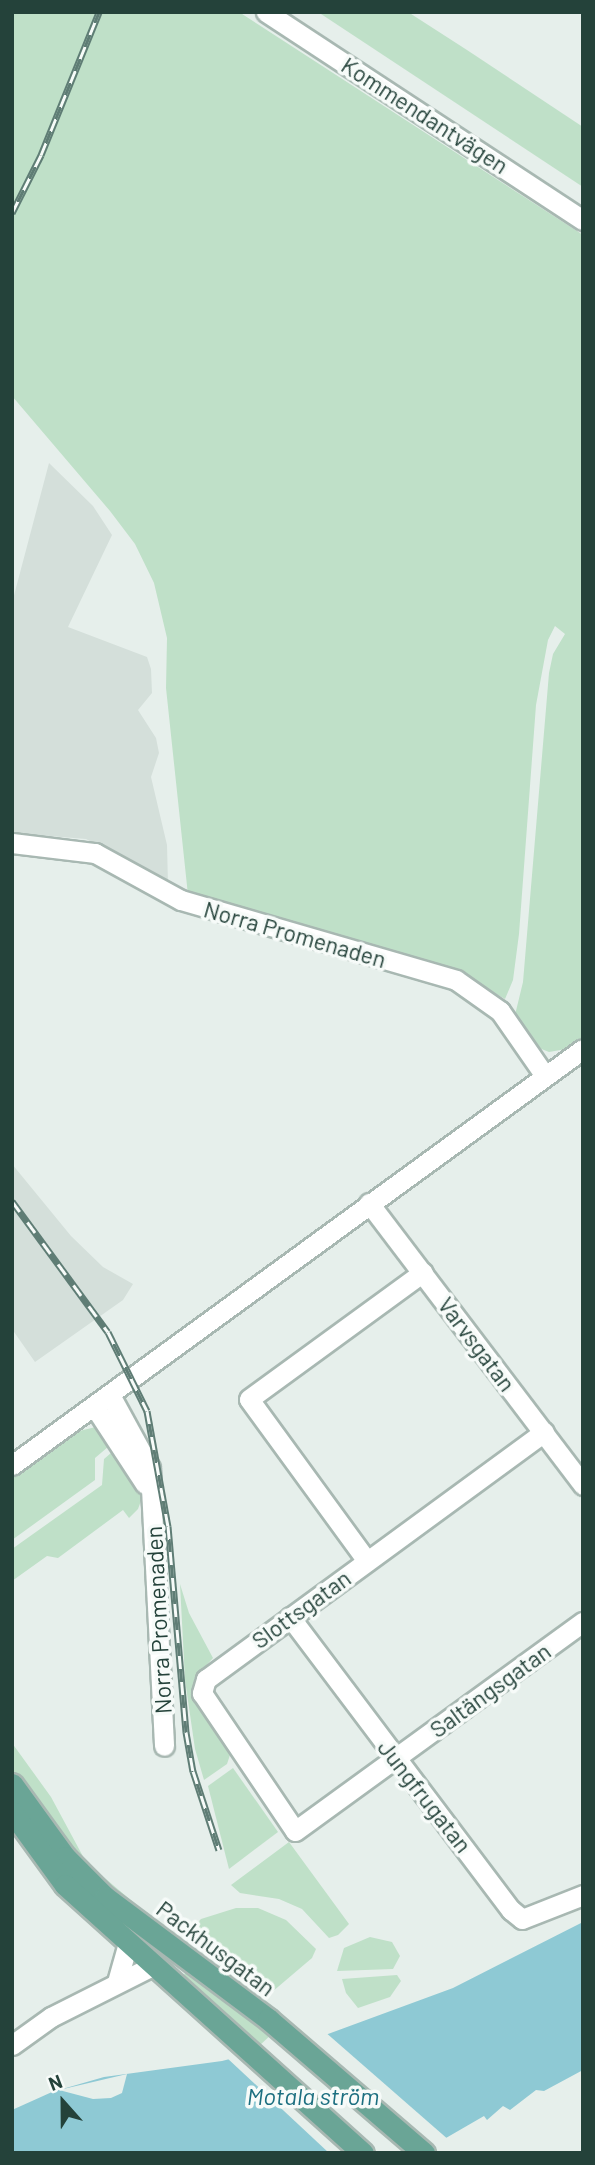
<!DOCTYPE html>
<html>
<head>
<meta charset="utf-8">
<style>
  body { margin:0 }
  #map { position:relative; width:595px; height:2165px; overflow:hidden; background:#e6efeb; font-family:Barlow,sans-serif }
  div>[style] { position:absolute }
  .built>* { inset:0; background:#d4dfda }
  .green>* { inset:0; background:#bfe0c8 }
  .water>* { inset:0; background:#8ec9d4 }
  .pier>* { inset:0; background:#e6efeb }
  .roads { filter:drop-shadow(2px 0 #a8b8b2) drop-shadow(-2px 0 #a8b8b2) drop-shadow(0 2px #a8b8b2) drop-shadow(0 -2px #a8b8b2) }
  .minor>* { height:19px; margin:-9.5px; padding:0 9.5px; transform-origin:9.5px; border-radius:9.5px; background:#fff }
  .major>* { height:21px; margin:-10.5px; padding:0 10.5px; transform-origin:10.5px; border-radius:10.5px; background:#6aa596 }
  .rail>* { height:7px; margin-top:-3.5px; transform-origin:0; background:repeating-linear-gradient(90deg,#f7fbf9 0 13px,#5f7d75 0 26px); box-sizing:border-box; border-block:2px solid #5f7d75 }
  span { translate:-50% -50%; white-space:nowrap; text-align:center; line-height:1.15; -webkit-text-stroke:7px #f7fbf9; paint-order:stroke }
  .street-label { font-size:23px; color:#24423a }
  .water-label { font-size:24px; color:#1c6f80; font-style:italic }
  .frame { position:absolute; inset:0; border:14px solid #24423a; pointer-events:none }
  .north { position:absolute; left:28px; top:2067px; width:70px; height:70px; -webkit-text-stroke:5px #f7fbf9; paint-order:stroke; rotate:339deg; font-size:19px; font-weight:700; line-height:28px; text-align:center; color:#24423a }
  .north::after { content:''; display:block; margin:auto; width:24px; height:32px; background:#24423a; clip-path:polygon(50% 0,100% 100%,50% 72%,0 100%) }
</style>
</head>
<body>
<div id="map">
  <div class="built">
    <div style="clip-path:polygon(49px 463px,93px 506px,112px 535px,68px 627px,147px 657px,151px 669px,152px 693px,138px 710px,156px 738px,159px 753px,151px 777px,167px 845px,168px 884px,86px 839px,12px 833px,12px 603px)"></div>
    <div style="clip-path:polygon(12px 1164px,71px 1236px,103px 1267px,133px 1284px,123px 1300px,35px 1362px,12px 1329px)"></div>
  </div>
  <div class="green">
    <div style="clip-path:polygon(12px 12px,239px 12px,583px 235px,583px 1037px,566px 1049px,549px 1052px,539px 1048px,515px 1015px,523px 982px,549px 673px,553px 654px,565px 634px,555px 626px,548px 640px,536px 705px,519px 934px,513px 980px,505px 999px,462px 974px,188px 895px,166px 688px,167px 638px,154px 583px,135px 544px,110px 511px,12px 396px)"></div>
    <div style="clip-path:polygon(318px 12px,408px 12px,467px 50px,583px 127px,583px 187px)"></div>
    <div style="clip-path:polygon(100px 1426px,115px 1441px,95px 1458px,95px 1480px,12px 1540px,12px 1477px,75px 1432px)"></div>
    <div style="clip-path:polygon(118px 1447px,137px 1482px,142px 1498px,138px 1509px,129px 1518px,123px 1510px,58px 1558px,47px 1556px,12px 1581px,12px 1549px,102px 1485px,104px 1459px)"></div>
    <div style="clip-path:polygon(180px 1584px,189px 1613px,213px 1658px,194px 1679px,194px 1695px,230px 1755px,227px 1764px,204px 1780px,195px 1749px,185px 1680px)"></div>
    <div style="clip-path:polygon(12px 1743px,51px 1797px,86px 1862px,167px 1931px,117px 1898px,59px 1836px,12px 1772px)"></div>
    <div style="clip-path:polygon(233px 1768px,278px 1832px,229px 1869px,208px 1786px)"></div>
    <div style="clip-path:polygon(289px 1842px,349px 1924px,338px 1935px,329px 1938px,302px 1909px,279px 1899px,240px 1893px,231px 1885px)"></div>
    <div style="clip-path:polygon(236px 1908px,258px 1908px,286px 1920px,316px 1949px,312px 1958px,272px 1992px,190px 1931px,201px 1919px)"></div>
    <div style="clip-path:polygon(370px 1937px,392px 1942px,400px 1956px,393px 1969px,337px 1971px,344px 1948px)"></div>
    <div style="clip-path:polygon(187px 1970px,273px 2033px,259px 2046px,182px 1978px)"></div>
    <div style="clip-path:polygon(397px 1975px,401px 1981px,390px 1997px,358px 2008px,346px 1993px,342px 1979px)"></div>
  </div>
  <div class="water">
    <div style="clip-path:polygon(583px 1922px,583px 2070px,544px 2091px,536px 2090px,510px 2110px,503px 2106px,487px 2120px,484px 2116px,420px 2153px,12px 2153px,12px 2110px,52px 2092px,104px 2077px,222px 2061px,328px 2034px,453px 1988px)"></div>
  </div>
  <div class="pier">
    <div style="clip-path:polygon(324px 2031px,450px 2141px,427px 2153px,329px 2153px,226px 2057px)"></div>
    <div style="clip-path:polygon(127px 2074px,122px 2093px,111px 2098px,93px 2099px,59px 2090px)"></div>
  </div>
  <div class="roads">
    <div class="minor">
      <div style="left:266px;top:12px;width:379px;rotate:33.3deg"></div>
      <div style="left:12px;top:843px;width:84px;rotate:6.9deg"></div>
      <div style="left:95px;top:853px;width:98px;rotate:28.7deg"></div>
      <div style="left:181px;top:900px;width:286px;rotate:16.2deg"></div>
      <div style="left:456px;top:980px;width:54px;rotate:35.2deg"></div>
      <div style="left:500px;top:1011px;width:79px;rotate:55.3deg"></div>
      <div style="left:369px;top:1203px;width:354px;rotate:52.8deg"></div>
      <div style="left:110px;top:1395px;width:83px;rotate:61.3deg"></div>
      <div style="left:150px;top:1468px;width:278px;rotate:87.1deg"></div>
      <div style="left:94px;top:1406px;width:93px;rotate:56.8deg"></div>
      <div style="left:544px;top:1432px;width:419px;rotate:143.8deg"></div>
      <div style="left:206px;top:1679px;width:15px;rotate:106deg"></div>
      <div style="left:202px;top:1693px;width:166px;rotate:56deg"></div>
      <div style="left:295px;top:1831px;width:356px;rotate:-36deg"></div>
      <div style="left:12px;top:1465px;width:706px;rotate:-36.08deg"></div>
      <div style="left:367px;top:1561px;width:200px;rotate:-126.1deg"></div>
      <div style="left:249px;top:1399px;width:215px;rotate:-36.1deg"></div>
      <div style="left:290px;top:1617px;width:367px;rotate:53deg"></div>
      <div style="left:511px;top:1910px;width:14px;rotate:39deg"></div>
      <div style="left:522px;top:1919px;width:66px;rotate:-21.5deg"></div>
      <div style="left:117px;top:1982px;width:41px;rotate:-74.2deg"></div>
      <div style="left:12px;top:2045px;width:48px;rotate:-35.7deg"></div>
      <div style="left:51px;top:2017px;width:115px;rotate:-26.8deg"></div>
    </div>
    <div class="major">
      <div style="left:12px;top:1784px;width:90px;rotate:54deg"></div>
      <div style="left:65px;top:1857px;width:57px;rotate:45deg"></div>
      <div style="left:105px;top:1897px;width:204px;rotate:36.8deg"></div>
      <div style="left:268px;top:2019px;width:206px;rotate:40.7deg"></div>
      <div style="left:12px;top:1812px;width:90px;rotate:54deg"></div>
      <div style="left:65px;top:1885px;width:401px;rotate:42deg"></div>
    </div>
  </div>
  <div class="rail">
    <div style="left:12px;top:213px;width:65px;rotate:-63.4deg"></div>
    <div style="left:41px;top:155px;width:154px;rotate:-67.9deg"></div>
    <div style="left:12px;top:1201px;width:162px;rotate:53.8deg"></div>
    <div style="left:108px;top:1332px;width:88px;rotate:63.7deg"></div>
    <div style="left:147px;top:1411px;width:117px;rotate:79.7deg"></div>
    <div style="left:168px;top:1526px;width:207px;rotate:85deg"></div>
    <div style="left:186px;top:1732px;width:40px;rotate:80deg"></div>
    <div style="left:193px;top:1771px;width:83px;rotate:71.8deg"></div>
  </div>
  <div class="street-label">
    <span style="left:425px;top:115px;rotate:33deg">Kommendantvägen</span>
    <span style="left:295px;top:934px;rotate:16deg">Norra Promenaden</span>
    <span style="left:477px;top:1344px;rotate:53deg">Varvsgatan</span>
    <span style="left:301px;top:1609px;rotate:-36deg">Slottsgatan</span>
    <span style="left:158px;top:1620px;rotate:-93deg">Norra Promenaden</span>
    <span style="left:490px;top:1690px;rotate:-36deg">Saltängsgatan</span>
    <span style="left:425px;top:1796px;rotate:52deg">Jungfrugatan</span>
    <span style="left:216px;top:1948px;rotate:37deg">Packhusgatan</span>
  </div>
  <div class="water-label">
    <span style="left:313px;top:2096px">Motala ström</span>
  </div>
  <div class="frame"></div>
  <div class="north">N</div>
</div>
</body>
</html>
